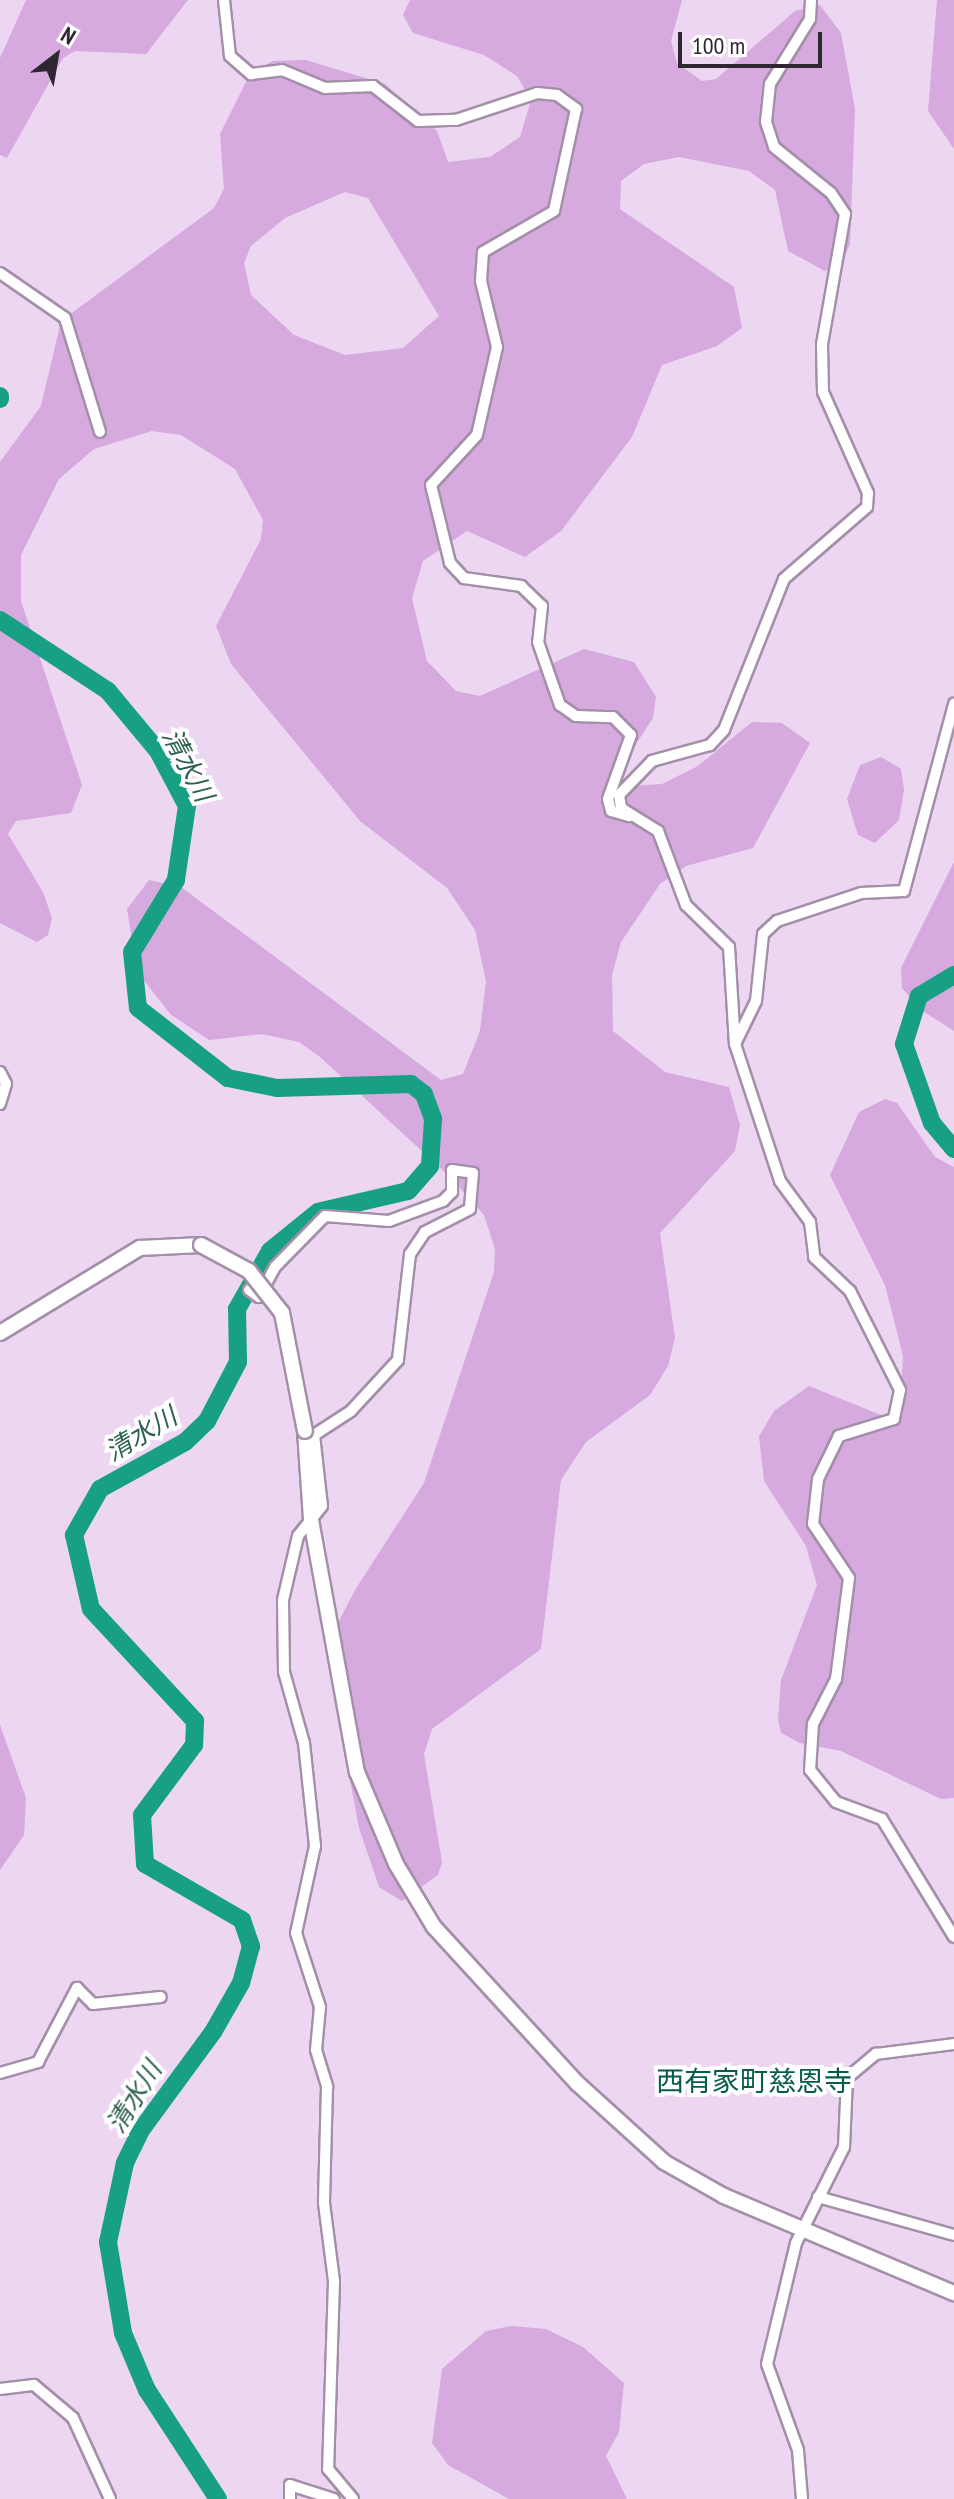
<!DOCTYPE html>
<html>
<head>
<meta charset="utf-8">
<style>
  body { margin:0 }
  #map { position:relative; width:954px; height:2499px; overflow:hidden; background:#ecd6f1; font-family:"PT Sans Narrow","Noto Sans JP",sans-serif }
  div>[style] { position:absolute }
  .green>* { inset:0; background:#d6a9df }
  .river>* { height:18px; margin:-9px; padding:0 9px; transform-origin:9px; border-radius:9px; background:#17a083 }
  .roads { filter:drop-shadow(2px 0 #a48fa8) drop-shadow(-2px 0 #a48fa8) drop-shadow(0 2px #a48fa8) drop-shadow(0 -2px #a48fa8) }
  .minor>* { height:10px; margin:-5px; padding:0 5px; transform-origin:5px; border-radius:5px; background:#fff }
  .tertiary>* { height:14px; margin:-7px; padding:0 7px; transform-origin:7px; border-radius:7px; background:#fff }
  .bridges { filter:drop-shadow(2px 0 #a48fa8) drop-shadow(-2px 0 #a48fa8) drop-shadow(0 2px #a48fa8) drop-shadow(0 -2px #a48fa8) }
  .tertiary-bridge>* { height:14px; margin:-7px; padding:0 7px; transform-origin:7px; border-radius:7px; background:#fff }
  span { translate:-50% -50%; white-space:nowrap; text-align:center; line-height:1.15; -webkit-text-stroke:8px #fff; paint-order:stroke }
  .water-label { font-size:26px; color:#2e5f51; font-style:italic }
  .quarter-label { font-size:28px; color:#055c4a }
  .north { position:absolute; left:16px; top:16px; width:80px; height:80px; -webkit-text-stroke:6px #fff; paint-order:stroke; rotate:31deg; font-size:22px; font-weight:700; line-height:32px; text-align:center; color:#2e2630 }
  .north::after { content:''; display:block; margin:auto; width:28px; height:36px; background:#2e2630; clip-path:polygon(50% 0,100% 100%,50% 72%,0 100%) }
  .scale { position:absolute; left:678px; top:32px; width:144px; height:36px; box-sizing:border-box; border:4px solid #2e2630; border-top:0; padding-left:10px; font-size:24px; line-height:28px; white-space:nowrap; color:#2e2630; -webkit-text-stroke:6px #fff; paint-order:stroke }
</style>
</head>
<body>
<div id="map">
  <div class="green">
    <div style="clip-path:polygon(26px 0,188px 0,146px 54px,75px 51px,63px 58px,7px 158px,0 155px,0 58px)"></div>
    <div style="clip-path:polygon(evenodd,410px 0,682px 0,671px 41px,677px 63px,702px 81px,716px 79px,795px 11px,820px 5px,841px 33px,855px 109px,850px 244px,841px 265px,825px 271px,788px 251px,775px 190px,749px 171px,679px 157px,644px 164px,621px 181px,620px 209px,734px 287px,742px 328px,717px 346px,662px 365px,632px 437px,561px 531px,525px 557px,467px 531px,423px 561px,412px 598px,427px 661px,456px 691px,480px 696px,584px 649px,634px 662px,656px 697px,653px 718px,624px 762px,622px 780px,632px 786px,662px 784px,698px 766px,752px 722px,782px 723px,810px 743px,753px 848px,686px 866px,660px 884px,621px 942px,612px 975px,613px 1031px,665px 1072px,729px 1087px,740px 1125px,735px 1151px,660px 1233px,675px 1338px,668px 1366px,650px 1395px,586px 1442px,561px 1480px,541px 1649px,432px 1729px,424px 1754px,442px 1862px,438px 1875px,402px 1901px,379px 1887px,359px 1828px,329px 1668px,337px 1625px,355px 1590px,424px 1483px,494px 1272px,495px 1249px,484px 1215px,450px 1177px,320px 1057px,299px 1042px,262px 1034px,209px 1040px,170px 1014px,137px 971px,127px 909px,149px 880px,181px 887px,441px 1080px,463px 1074px,480px 1031px,486px 981px,475px 930px,447px 888px,360px 821px,231px 664px,216px 626px,261px 539px,263px 520px,235px 469px,181px 435px,152px 431px,94px 449px,59px 479px,21px 555px,21px 601px,82px 785px,71px 813px,16px 821px,8px 834px,43px 892px,52px 918px,48px 935px,37px 942px,0 923px,0 462px,41px 406px,61px 321px,214px 208px,224px 189px,220px 134px,251px 72px,273px 61px,306px 60px,385px 84px,437px 131px,448px 162px,490px 157px,520px 137px,531px 100px,517px 76px,484px 55px,413px 33px,403px 15px,410px 0,345px 192px,368px 198px,439px 316px,403px 348px,345px 355px,294px 335px,251px 295px,244px 263px,251px 246px,285px 218px,345px 192px)"></div>
    <div style="clip-path:polygon(937px 0,954px 0,954px 149px,928px 111px)"></div>
    <div style="clip-path:polygon(881px 757px,901px 769px,904px 790px,899px 820px,875px 843px,858px 835px,847px 799px,860px 765px)"></div>
    <div style="clip-path:polygon(954px 862px,954px 1031px,921px 1010px,902px 988px,901px 968px)"></div>
    <div style="clip-path:polygon(885px 1099px,897px 1103px,935px 1157px,954px 1167px,954px 1798px,941px 1799px,841px 1751px,800px 1743px,781px 1733px,778px 1720px,781px 1680px,817px 1585px,806px 1546px,764px 1481px,759px 1436px,774px 1411px,809px 1386px,881px 1415px,892px 1416px,901px 1395px,903px 1356px,885px 1285px,830px 1175px,859px 1112px)"></div>
    <div style="clip-path:polygon(0 1725px,26px 1798px,24px 1835px,0 1870px)"></div>
    <div style="clip-path:polygon(511px 2326px,546px 2329px,583px 2347px,624px 2383px,619px 2432px,606px 2456px,627px 2499px,509px 2499px,448px 2465px,432px 2443px,442px 2369px,486px 2331px)"></div>
  </div>
  <div class="river">
    <div style="left:0;top:396px;width:3px;rotate:90deg"></div>
    <div style="left:0;top:620px;width:129px;rotate:33.3deg"></div>
    <div style="left:108px;top:691px;width:78px;rotate:50.2deg"></div>
    <div style="left:158px;top:751px;width:62px;rotate:62.2deg"></div>
    <div style="left:187px;top:806px;width:75px;rotate:98.5deg"></div>
    <div style="left:176px;top:880px;width:84px;rotate:121.4deg"></div>
    <div style="left:132px;top:952px;width:56px;rotate:83.9deg"></div>
    <div style="left:138px;top:1008px;width:114px;rotate:37.9deg"></div>
    <div style="left:228px;top:1078px;width:50px;rotate:11.5deg"></div>
    <div style="left:277px;top:1088px;width:134px;rotate:-1.7deg"></div>
    <div style="left:411px;top:1084px;width:16px;rotate:38deg"></div>
    <div style="left:424px;top:1094px;width:27px;rotate:70deg"></div>
    <div style="left:433px;top:1119px;width:47px;rotate:93.7deg"></div>
    <div style="left:430px;top:1166px;width:33px;rotate:131deg"></div>
    <div style="left:408px;top:1191px;width:92px;rotate:166.9deg"></div>
    <div style="left:318px;top:1212px;width:62px;rotate:140.9deg"></div>
    <div style="left:270px;top:1251px;width:67px;rotate:119.6deg"></div>
    <div style="left:237px;top:1309px;width:53px;rotate:88.9deg"></div>
    <div style="left:238px;top:1362px;width:67px;rotate:117.7deg"></div>
    <div style="left:207px;top:1421px;width:30px;rotate:136deg"></div>
    <div style="left:185px;top:1442px;width:97px;rotate:151.1deg"></div>
    <div style="left:100px;top:1489px;width:53px;rotate:119.5deg"></div>
    <div style="left:74px;top:1535px;width:76px;rotate:77.1deg"></div>
    <div style="left:91px;top:1609px;width:153px;rotate:47.1deg"></div>
    <div style="left:195px;top:1721px;width:24px;rotate:92deg"></div>
    <div style="left:194px;top:1745px;width:87px;rotate:126.6deg"></div>
    <div style="left:142px;top:1815px;width:49px;rotate:86.5deg"></div>
    <div style="left:145px;top:1864px;width:112px;rotate:30deg"></div>
    <div style="left:242px;top:1920px;width:28px;rotate:71deg"></div>
    <div style="left:251px;top:1946px;width:38px;rotate:105deg"></div>
    <div style="left:241px;top:1983px;width:56px;rotate:119.7deg"></div>
    <div style="left:213px;top:2032px;width:122px;rotate:126.3deg"></div>
    <div style="left:141px;top:2130px;width:37px;rotate:116deg"></div>
    <div style="left:125px;top:2163px;width:81px;rotate:102.1deg"></div>
    <div style="left:108px;top:2242px;width:92px;rotate:80.6deg"></div>
    <div style="left:123px;top:2333px;width:62px;rotate:67.2deg"></div>
    <div style="left:147px;top:2390px;width:130px;rotate:56.9deg"></div>
    <div style="left:954px;top:975px;width:41px;rotate:149deg"></div>
    <div style="left:919px;top:996px;width:50px;rotate:107.4deg"></div>
    <div style="left:904px;top:1044px;width:84px;rotate:70.5deg"></div>
    <div style="left:932px;top:1123px;width:34px;rotate:50deg"></div>
  </div>
  <div class="roads">
    <div class="minor">
      <div style="left:224px;top:0;width:56px;rotate:83.9deg"></div>
      <div style="left:230px;top:56px;width:28px;rotate:41deg"></div>
      <div style="left:251px;top:74px;width:31px;rotate:-7deg"></div>
      <div style="left:282px;top:70px;width:47px;rotate:22.7deg"></div>
      <div style="left:325px;top:88px;width:48px;rotate:-2.4deg"></div>
      <div style="left:373px;top:86px;width:57px;rotate:37.9deg"></div>
      <div style="left:418px;top:121px;width:38px;rotate:-2deg"></div>
      <div style="left:456px;top:120px;width:85px;rotate:-18.4deg"></div>
      <div style="left:537px;top:93px;width:20px;rotate:6deg"></div>
      <div style="left:557px;top:95px;width:24px;rotate:36deg"></div>
      <div style="left:576px;top:109px;width:104px;rotate:102.2deg"></div>
      <div style="left:554px;top:211px;width:82px;rotate:150deg"></div>
      <div style="left:483px;top:252px;width:29px;rotate:94deg"></div>
      <div style="left:481px;top:281px;width:68px;rotate:76.4deg"></div>
      <div style="left:497px;top:347px;width:90px;rotate:102.8deg"></div>
      <div style="left:477px;top:435px;width:68px;rotate:132.6deg"></div>
      <div style="left:431px;top:485px;width:80px;rotate:76.3deg"></div>
      <div style="left:450px;top:563px;width:21px;rotate:47deg"></div>
      <div style="left:464px;top:578px;width:58px;rotate:8deg"></div>
      <div style="left:521px;top:586px;width:29px;rotate:44deg"></div>
      <div style="left:542px;top:606px;width:36px;rotate:96deg"></div>
      <div style="left:538px;top:642px;width:67px;rotate:70.8deg"></div>
      <div style="left:560px;top:705px;width:19px;rotate:35deg"></div>
      <div style="left:576px;top:716px;width:37px;rotate:2deg"></div>
      <div style="left:613px;top:717px;width:25px;rotate:45deg"></div>
      <div style="left:631px;top:735px;width:68px;rotate:109.8deg"></div>
      <div style="left:608px;top:799px;width:12px;rotate:76deg"></div>
      <div style="left:611px;top:811px;width:19px;rotate:16deg"></div>
      <div style="left:811px;top:0;width:19px;rotate:93deg"></div>
      <div style="left:810px;top:19px;width:76px;rotate:121.6deg"></div>
      <div style="left:770px;top:84px;width:38px;rotate:96deg"></div>
      <div style="left:766px;top:122px;width:26px;rotate:72deg"></div>
      <div style="left:774px;top:147px;width:73px;rotate:38.9deg"></div>
      <div style="left:831px;top:193px;width:25px;rotate:56deg"></div>
      <div style="left:845px;top:214px;width:133px;rotate:100deg"></div>
      <div style="left:822px;top:345px;width:47px;rotate:88.8deg"></div>
      <div style="left:823px;top:392px;width:111px;rotate:66deg"></div>
      <div style="left:868px;top:493px;width:14px;rotate:94deg"></div>
      <div style="left:867px;top:507px;width:110px;rotate:139.1deg"></div>
      <div style="left:784px;top:579px;width:162px;rotate:111.7deg"></div>
      <div style="left:724px;top:730px;width:21px;rotate:133deg"></div>
      <div style="left:710px;top:745px;width:60px;rotate:164.6deg"></div>
      <div style="left:652px;top:761px;width:47px;rotate:134.1deg"></div>
      <div style="left:619px;top:795px;width:13px;rotate:81deg"></div>
      <div style="left:621px;top:808px;width:44px;rotate:31.9deg"></div>
      <div style="left:658px;top:831px;width:79px;rotate:69.3deg"></div>
      <div style="left:686px;top:905px;width:60px;rotate:44.3deg"></div>
      <div style="left:729px;top:947px;width:97px;rotate:86.5deg"></div>
      <div style="left:735px;top:1044px;width:144px;rotate:71.8deg"></div>
      <div style="left:780px;top:1181px;width:51px;rotate:53.8deg"></div>
      <div style="left:810px;top:1222px;width:35px;rotate:83deg"></div>
      <div style="left:814px;top:1257px;width:50px;rotate:43.4deg"></div>
      <div style="left:850px;top:1291px;width:111px;rotate:63.2deg"></div>
      <div style="left:900px;top:1390px;width:30px;rotate:102deg"></div>
      <div style="left:894px;top:1419px;width:58px;rotate:162.8deg"></div>
      <div style="left:839px;top:1436px;width:48px;rotate:116deg"></div>
      <div style="left:818px;top:1479px;width:45px;rotate:96.3deg"></div>
      <div style="left:813px;top:1524px;width:65px;rotate:56.3deg"></div>
      <div style="left:849px;top:1578px;width:102px;rotate:97.3deg"></div>
      <div style="left:836px;top:1679px;width:51px;rotate:117.1deg"></div>
      <div style="left:813px;top:1724px;width:46px;rotate:93.7deg"></div>
      <div style="left:810px;top:1770px;width:41px;rotate:50.9deg"></div>
      <div style="left:836px;top:1802px;width:49px;rotate:20.3deg"></div>
      <div style="left:882px;top:1819px;width:138px;rotate:58.6deg"></div>
      <div style="left:0;top:273px;width:79px;rotate:34.7deg"></div>
      <div style="left:65px;top:318px;width:119px;rotate:72.9deg"></div>
      <div style="left:735px;top:1044px;width:48px;rotate:-64deg"></div>
      <div style="left:756px;top:1001px;width:67px;rotate:-84deg"></div>
      <div style="left:763px;top:934px;width:19px;rotate:-43deg"></div>
      <div style="left:777px;top:921px;width:89px;rotate:-18.4deg"></div>
      <div style="left:861px;top:893px;width:43px;rotate:-2.7deg"></div>
      <div style="left:904px;top:891px;width:194px;rotate:-75deg"></div>
      <div style="left:0;top:1072px;width:13px;rotate:63deg"></div>
      <div style="left:6px;top:1084px;width:21px;rotate:107deg"></div>
      <div style="left:249px;top:1290px;width:12px;rotate:35deg"></div>
      <div style="left:259px;top:1297px;width:34px;rotate:-62deg"></div>
      <div style="left:275px;top:1267px;width:71px;rotate:-45.6deg"></div>
      <div style="left:325px;top:1216px;width:64px;rotate:4.5deg"></div>
      <div style="left:389px;top:1221px;width:58px;rotate:-20.3deg"></div>
      <div style="left:443px;top:1201px;width:13px;rotate:-45deg"></div>
      <div style="left:452px;top:1192px;width:22px;rotate:-90deg"></div>
      <div style="left:452px;top:1170px;width:21px;rotate:8deg"></div>
      <div style="left:473px;top:1173px;width:36px;rotate:95deg"></div>
      <div style="left:470px;top:1209px;width:51px;rotate:152.9deg"></div>
      <div style="left:425px;top:1232px;width:27px;rotate:124deg"></div>
      <div style="left:410px;top:1254px;width:107px;rotate:96.5deg"></div>
      <div style="left:398px;top:1360px;width:69px;rotate:132.7deg"></div>
      <div style="left:351px;top:1411px;width:44px;rotate:147deg"></div>
      <div style="left:314px;top:1435px;width:71px;rotate:83.6deg"></div>
      <div style="left:322px;top:1506px;width:38px;rotate:129deg"></div>
      <div style="left:298px;top:1536px;width:66px;rotate:103.2deg"></div>
      <div style="left:283px;top:1600px;width:72px;rotate:89.2deg"></div>
      <div style="left:284px;top:1672px;width:74px;rotate:74.3deg"></div>
      <div style="left:304px;top:1743px;width:104px;rotate:83.9deg"></div>
      <div style="left:315px;top:1846px;width:89px;rotate:102.3deg"></div>
      <div style="left:296px;top:1933px;width:78px;rotate:72deg"></div>
      <div style="left:320px;top:2007px;width:43px;rotate:95.3deg"></div>
      <div style="left:316px;top:2050px;width:39px;rotate:73deg"></div>
      <div style="left:327px;top:2087px;width:116px;rotate:91.5deg"></div>
      <div style="left:324px;top:2203px;width:79px;rotate:82.7deg"></div>
      <div style="left:334px;top:2281px;width:188px;rotate:91.8deg"></div>
      <div style="left:328px;top:2469px;width:39px;rotate:50deg"></div>
      <div style="left:0;top:2073px;width:40px;rotate:-16deg"></div>
      <div style="left:38px;top:2062px;width:84px;rotate:-62.2deg"></div>
      <div style="left:77px;top:1988px;width:23px;rotate:45deg"></div>
      <div style="left:93px;top:2004px;width:68px;rotate:-5.9deg"></div>
      <div style="left:818px;top:2197px;width:141px;rotate:15.6deg"></div>
      <div style="left:0;top:2389px;width:34px;rotate:-7deg"></div>
      <div style="left:34px;top:2385px;width:51px;rotate:40.2deg"></div>
      <div style="left:73px;top:2418px;width:89px;rotate:65.4deg"></div>
      <div style="left:290px;top:2499px;width:14px;rotate:-90deg"></div>
      <div style="left:290px;top:2485px;width:46px;rotate:17.7deg"></div>
      <div style="left:802px;top:2499px;width:49px;rotate:-94.7deg"></div>
      <div style="left:798px;top:2450px;width:91px;rotate:-109.8deg"></div>
      <div style="left:767px;top:2364px;width:124px;rotate:-76.5deg"></div>
      <div style="left:796px;top:2243px;width:107px;rotate:-63.4deg"></div>
      <div style="left:844px;top:2147px;width:69px;rotate:-87.5deg"></div>
      <div style="left:847px;top:2078px;width:38px;rotate:-40deg"></div>
      <div style="left:876px;top:2054px;width:79px;rotate:-7.3deg"></div>
    </div>
    <div class="tertiary">
      <div style="left:0;top:1333px;width:164px;rotate:-31.3deg"></div>
      <div style="left:140px;top:1248px;width:61px;rotate:-2.8deg"></div>
      <div style="left:305px;top:1431px;width:89px;rotate:86.1deg"></div>
      <div style="left:311px;top:1520px;width:256px;rotate:79.7deg"></div>
      <div style="left:357px;top:1772px;width:100px;rotate:67deg"></div>
      <div style="left:396px;top:1864px;width:74px;rotate:58.9deg"></div>
      <div style="left:434px;top:1927px;width:212px;rotate:47.5deg"></div>
      <div style="left:577px;top:2083px;width:118px;rotate:42.2deg"></div>
      <div style="left:664px;top:2162px;width:69px;rotate:29.5deg"></div>
      <div style="left:724px;top:2196px;width:250px;rotate:22.9deg"></div>
    </div>
  </div>
  <div class="bridges">
    <div class="tertiary-bridge">
      <div style="left:201px;top:1245px;width:55px;rotate:28.4deg"></div>
      <div style="left:249px;top:1271px;width:53px;rotate:51.8deg"></div>
      <div style="left:282px;top:1313px;width:120px;rotate:79deg"></div>
    </div>
  </div>
  <div class="water-label">
    <span style="left:188px;top:765px;rotate:62deg">清水川</span>
    <span style="left:141px;top:1434px;rotate:-31deg">清水川</span>
    <span style="left:134px;top:2097px;rotate:-58deg">清水川</span>
  </div>
  <div class="quarter-label">
    <span style="left:754px;top:2081px">西有家町慈恩寺</span>
  </div>
  <div class="north">N</div>
  <div class="scale">100 m</div>
</div>
</body>
</html>
